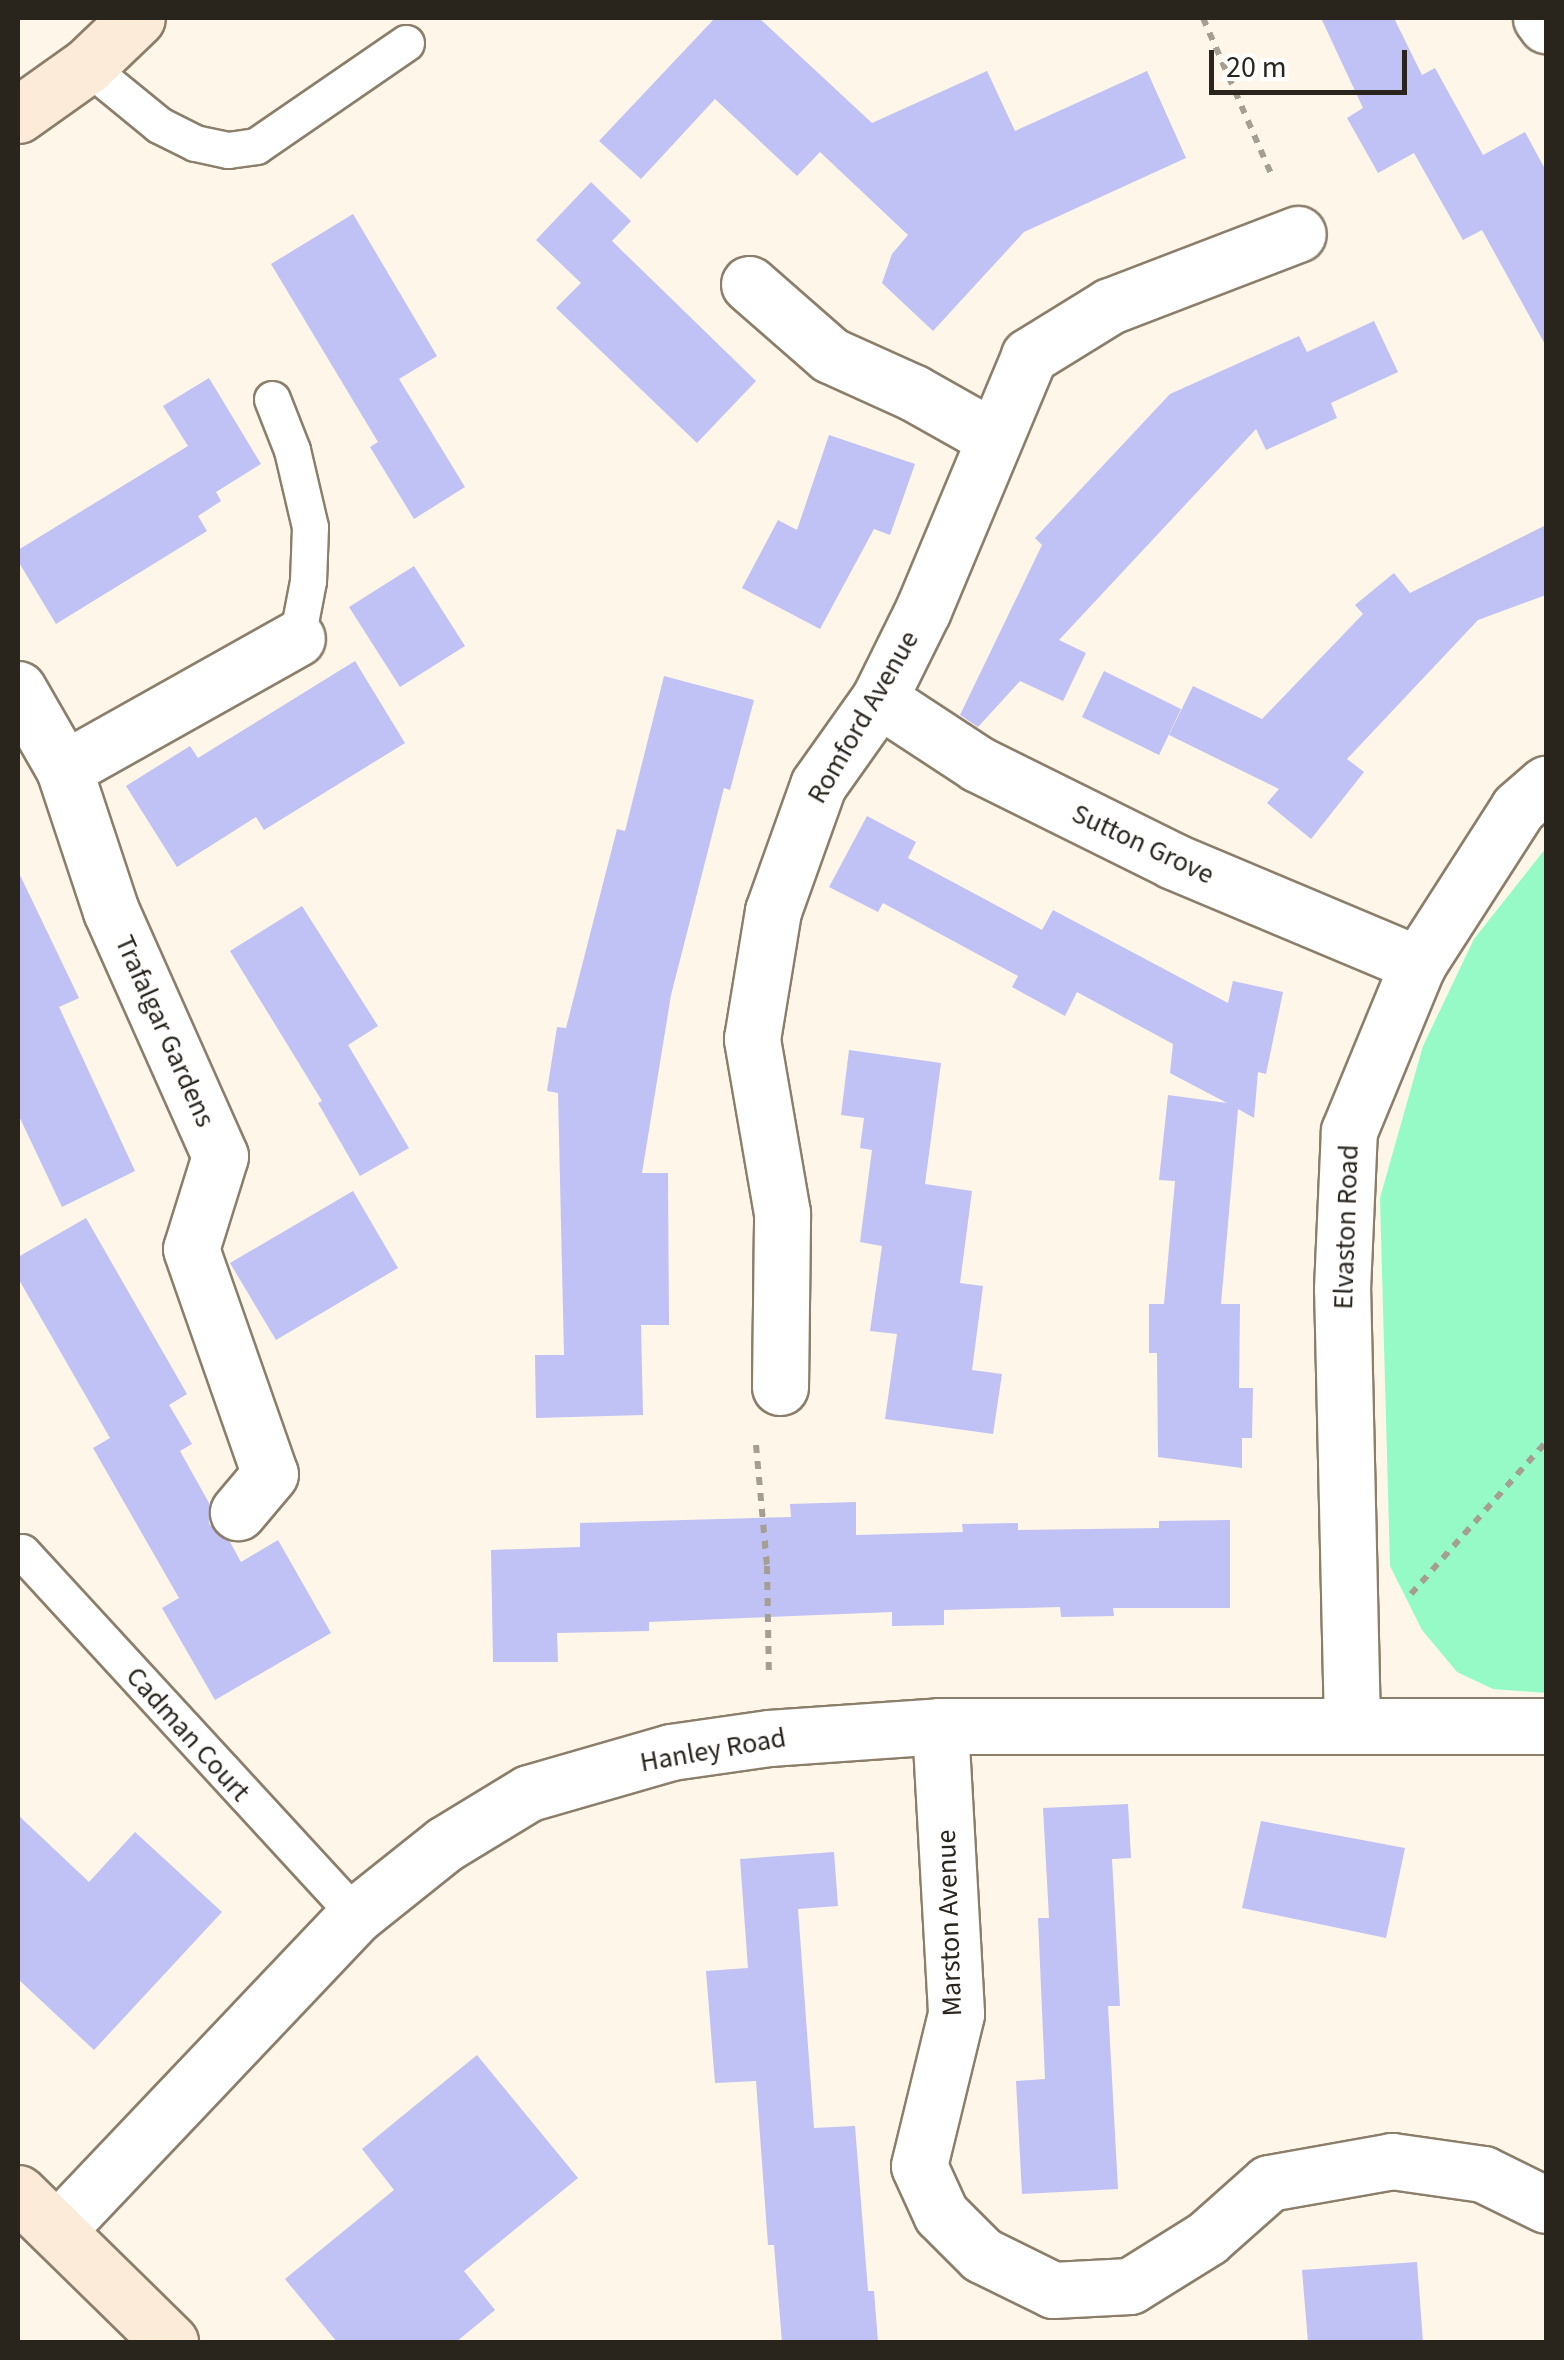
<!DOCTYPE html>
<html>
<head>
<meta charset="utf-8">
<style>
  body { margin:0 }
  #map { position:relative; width:1564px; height:2360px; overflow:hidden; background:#fef6e9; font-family:"Source Sans 3",sans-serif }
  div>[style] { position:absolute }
  .green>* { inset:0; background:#96fac7 }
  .building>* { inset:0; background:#c0c1f4 }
  .path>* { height:6px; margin-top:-3px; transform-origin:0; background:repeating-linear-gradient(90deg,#a49e93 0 8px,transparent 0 16px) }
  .roads { filter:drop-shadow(2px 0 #8b7f6b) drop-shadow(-2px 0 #8b7f6b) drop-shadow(0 2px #8b7f6b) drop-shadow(0 -2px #8b7f6b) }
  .lane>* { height:35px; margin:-17.5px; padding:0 17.5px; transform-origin:17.5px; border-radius:17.5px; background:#fff }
  .street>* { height:55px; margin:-27.5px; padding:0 27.5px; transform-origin:27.5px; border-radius:27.5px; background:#fff }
  .secondary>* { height:55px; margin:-27.5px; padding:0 27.5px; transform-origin:27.5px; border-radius:27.5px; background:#fcebd8 }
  span { translate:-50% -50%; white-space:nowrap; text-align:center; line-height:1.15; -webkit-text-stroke:8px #fff; paint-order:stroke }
  .street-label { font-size:28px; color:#29241c }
  .frame { position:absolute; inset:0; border:20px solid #29241c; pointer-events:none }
  .scale { position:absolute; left:1209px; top:50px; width:198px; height:45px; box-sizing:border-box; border:5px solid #29241c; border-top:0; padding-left:12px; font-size:30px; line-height:35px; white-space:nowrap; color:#29241c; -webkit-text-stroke:8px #fff; paint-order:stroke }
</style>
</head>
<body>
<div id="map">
  <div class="green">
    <div style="clip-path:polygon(1546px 848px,1546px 1693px,1493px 1689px,1457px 1672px,1422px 1630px,1390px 1566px,1380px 1198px,1423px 1046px,1474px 939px)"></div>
  </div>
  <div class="building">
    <div style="clip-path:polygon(715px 18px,759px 18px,872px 123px,987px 71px,1015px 131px,1147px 71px,1186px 158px,1024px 232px,933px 331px,882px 283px,892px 254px,908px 235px,820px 152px,797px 176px,715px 99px,641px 179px,599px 141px)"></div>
    <div style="clip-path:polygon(1321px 18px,1394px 18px,1422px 75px,1435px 68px,1483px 155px,1525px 132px,1546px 171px,1546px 346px,1482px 230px,1463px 240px,1414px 153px,1378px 173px,1347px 118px,1363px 108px)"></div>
    <div style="clip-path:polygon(591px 182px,631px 221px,612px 241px,756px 381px,697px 443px,556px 308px,581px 283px,536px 240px)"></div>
    <div style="clip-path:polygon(353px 214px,437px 356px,399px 379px,465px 487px,414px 519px,370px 447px,378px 442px,271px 264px)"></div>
    <div style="clip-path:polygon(1374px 321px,1398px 372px,1331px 403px,1337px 418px,1266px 450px,1256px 429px,1059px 640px,1086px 653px,1063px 701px,1020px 681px,978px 727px,960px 715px,1042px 545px,1035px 538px,1170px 394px,1299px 336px,1307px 352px)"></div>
    <div style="clip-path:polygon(209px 378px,261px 464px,216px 492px,221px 501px,198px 516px,207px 531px,56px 624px,18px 561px,18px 550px,188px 446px,163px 406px)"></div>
    <div style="clip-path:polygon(829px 435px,915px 464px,890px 535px,874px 529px,820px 629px,742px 588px,778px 520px,797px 530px)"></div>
    <div style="clip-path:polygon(1546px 525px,1546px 595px,1478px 620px,1347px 759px,1364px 772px,1311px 839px,1267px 803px,1279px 789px,1169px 735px,1193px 686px,1262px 719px,1363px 614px,1355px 605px,1394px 573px,1410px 593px)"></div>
    <div style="clip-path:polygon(414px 566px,465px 646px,400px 687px,349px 607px)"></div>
    <div style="clip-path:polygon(355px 661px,405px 743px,264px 830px,256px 817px,177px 867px,126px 786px,190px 746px,198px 758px)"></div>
    <div style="clip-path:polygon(1104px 671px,1181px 709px,1159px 755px,1082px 717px)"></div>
    <div style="clip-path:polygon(664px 676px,754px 700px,730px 790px,724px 788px,671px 995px,642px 1173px,668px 1173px,669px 1325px,641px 1325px,643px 1415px,536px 1418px,535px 1355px,564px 1355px,558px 1093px,547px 1091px,557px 1027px,566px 1028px,617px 829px,625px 831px)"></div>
    <div style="clip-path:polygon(867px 816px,916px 842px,908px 858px,1042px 930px,1053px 910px,1228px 1003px,1233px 981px,1283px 992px,1266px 1074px,1258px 1072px,1254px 1118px,1238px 1109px,1221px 1304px,1240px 1304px,1239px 1388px,1253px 1388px,1252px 1438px,1242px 1438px,1242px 1468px,1158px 1457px,1157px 1353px,1149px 1353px,1149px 1304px,1164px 1304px,1175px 1181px,1159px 1180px,1168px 1095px,1227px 1103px,1170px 1073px,1173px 1044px,1077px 992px,1065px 1016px,1012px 987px,1018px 976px,883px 903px,878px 912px,829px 887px)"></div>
    <div style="clip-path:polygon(18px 871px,79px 998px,59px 1007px,135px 1171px,62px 1207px,18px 1114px)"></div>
    <div style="clip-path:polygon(302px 906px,378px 1026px,348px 1045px,409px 1148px,360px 1176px,318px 1103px,322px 1101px,230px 951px)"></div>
    <div style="clip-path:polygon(849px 1050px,941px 1063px,925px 1184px,972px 1191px,960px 1283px,983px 1286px,972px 1370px,1002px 1374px,993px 1434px,885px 1419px,897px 1334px,870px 1331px,882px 1246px,860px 1242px,872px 1150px,860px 1148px,864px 1118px,841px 1115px)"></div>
    <div style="clip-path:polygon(353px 1191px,398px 1268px,276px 1340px,230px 1263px)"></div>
    <div style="clip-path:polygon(86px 1218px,187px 1394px,169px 1405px,192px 1444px,180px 1451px,209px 1503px,209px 1524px,230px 1542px,241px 1562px,278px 1540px,331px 1633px,215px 1700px,162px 1608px,179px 1598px,93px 1448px,110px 1438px,18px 1278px,18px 1257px)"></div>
    <div style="clip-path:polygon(856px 1502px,856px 1535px,963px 1532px,962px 1524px,1018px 1523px,1018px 1530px,1159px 1528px,1159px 1521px,1230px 1520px,1230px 1608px,1113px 1608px,1114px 1616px,1061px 1617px,1060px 1607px,944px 1610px,944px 1625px,892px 1626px,892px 1612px,649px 1622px,649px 1631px,557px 1633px,558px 1662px,493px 1662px,491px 1550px,580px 1547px,580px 1523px,791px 1517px,790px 1504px)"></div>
    <div style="clip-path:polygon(1128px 1804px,1131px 1858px,1112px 1859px,1120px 2006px,1108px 2006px,1118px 2189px,1022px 2194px,1016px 2081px,1045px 2079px,1038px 1918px,1049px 1918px,1043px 1808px)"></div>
    <div style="clip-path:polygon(18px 1815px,89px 1882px,135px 1832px,222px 1912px,94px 2050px,18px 1979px)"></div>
    <div style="clip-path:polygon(1261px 1821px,1405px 1848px,1386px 1938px,1242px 1908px)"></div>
    <div style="clip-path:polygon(834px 1852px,838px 1906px,798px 1909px,814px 2128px,855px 2126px,868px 2291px,874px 2291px,878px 2342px,782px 2342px,774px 2245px,768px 2245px,756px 2081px,715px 2083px,706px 1971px,748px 1968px,740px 1859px)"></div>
    <div style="clip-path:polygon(477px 2055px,578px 2178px,464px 2271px,495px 2310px,456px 2342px,337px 2342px,285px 2279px,394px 2190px,362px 2149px)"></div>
    <div style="clip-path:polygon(1417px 2262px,1423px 2342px,1308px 2342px,1302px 2270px)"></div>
  </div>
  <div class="path">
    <div style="left:1203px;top:18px;width:175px;rotate:66.4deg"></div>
    <div style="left:756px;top:1445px;width:121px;rotate:84.8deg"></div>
    <div style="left:767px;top:1566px;width:110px;rotate:89deg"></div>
    <div style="left:1411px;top:1594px;width:203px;rotate:-48.4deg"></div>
  </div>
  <div class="roads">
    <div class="lane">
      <div style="left:87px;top:66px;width:93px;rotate:39.3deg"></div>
      <div style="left:159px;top:125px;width:40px;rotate:26.6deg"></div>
      <div style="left:195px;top:143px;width:34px;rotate:12deg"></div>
      <div style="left:228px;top:150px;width:28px;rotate:-8deg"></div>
      <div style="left:256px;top:146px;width:182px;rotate:-34.5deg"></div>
      <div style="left:272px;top:399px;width:55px;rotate:68.6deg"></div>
      <div style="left:292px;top:450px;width:79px;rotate:76.8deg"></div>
      <div style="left:310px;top:527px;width:54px;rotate:92.1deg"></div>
      <div style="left:308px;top:581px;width:58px;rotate:100.9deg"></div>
      <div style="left:22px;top:1552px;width:493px;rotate:47.4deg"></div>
    </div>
    <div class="street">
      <div style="left:1541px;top:18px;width:9px;rotate:54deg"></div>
      <div style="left:749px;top:284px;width:108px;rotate:41.2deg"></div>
      <div style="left:830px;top:355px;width:92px;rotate:24.3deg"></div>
      <div style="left:914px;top:393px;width:92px;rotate:29.4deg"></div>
      <div style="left:18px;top:689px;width:92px;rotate:60.1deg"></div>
      <div style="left:64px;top:769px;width:150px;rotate:71.7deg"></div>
      <div style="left:111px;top:911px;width:268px;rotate:66deg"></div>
      <div style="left:220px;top:1156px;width:97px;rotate:107.3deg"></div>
      <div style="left:191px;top:1249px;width:238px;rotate:70.7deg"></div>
      <div style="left:270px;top:1474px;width:50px;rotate:130.1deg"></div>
      <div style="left:879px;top:699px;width:118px;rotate:33.3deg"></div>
      <div style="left:978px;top:764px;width:218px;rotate:26.4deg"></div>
      <div style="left:1173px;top:861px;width:266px;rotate:22.8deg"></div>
      <div style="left:64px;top:769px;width:267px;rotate:-29.3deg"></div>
      <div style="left:780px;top:1387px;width:174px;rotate:-89.3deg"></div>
      <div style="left:782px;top:1213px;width:177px;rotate:-99.8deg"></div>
      <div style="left:752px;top:1039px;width:130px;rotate:-80.7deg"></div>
      <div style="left:773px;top:911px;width:134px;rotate:-70.3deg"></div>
      <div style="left:818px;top:785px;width:105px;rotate:-54.7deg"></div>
      <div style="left:879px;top:699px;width:99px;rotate:-63.7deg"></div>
      <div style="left:923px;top:610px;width:275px;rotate:-67.3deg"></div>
      <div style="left:1029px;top:356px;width:95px;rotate:-31.7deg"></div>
      <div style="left:1110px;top:306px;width:201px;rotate:-21deg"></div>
      <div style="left:1352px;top:1725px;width:436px;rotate:-91.3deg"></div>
      <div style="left:1342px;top:1289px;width:158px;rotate:-87.5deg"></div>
      <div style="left:1349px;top:1131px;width:181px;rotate:-67.6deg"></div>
      <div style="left:1418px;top:964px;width:185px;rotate:-57.3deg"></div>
      <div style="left:1518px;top:808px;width:37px;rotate:-41deg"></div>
      <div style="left:940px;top:1726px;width:288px;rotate:86.8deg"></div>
      <div style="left:956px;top:2014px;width:156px;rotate:103.7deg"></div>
      <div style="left:919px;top:2166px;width:53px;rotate:65.4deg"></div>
      <div style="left:941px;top:2214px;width:58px;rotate:45deg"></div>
      <div style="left:982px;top:2255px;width:79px;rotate:26.2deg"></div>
      <div style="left:1053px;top:2290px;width:77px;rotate:-3deg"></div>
      <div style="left:1130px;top:2286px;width:91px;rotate:-31.9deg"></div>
      <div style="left:1207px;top:2238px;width:83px;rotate:-41.6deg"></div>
      <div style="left:1269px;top:2183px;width:125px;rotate:-10.1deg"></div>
      <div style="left:1392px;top:2161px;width:92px;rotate:8.1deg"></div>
      <div style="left:1483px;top:2174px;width:70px;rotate:26.2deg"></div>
      <div style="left:57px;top:2230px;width:434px;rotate:-46.5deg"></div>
      <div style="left:356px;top:1915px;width:114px;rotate:-38.6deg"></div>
      <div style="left:445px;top:1844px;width:98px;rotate:-31.3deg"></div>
      <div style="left:529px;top:1793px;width:148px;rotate:-16.1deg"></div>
      <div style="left:671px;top:1752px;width:99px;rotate:-8.1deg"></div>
      <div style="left:769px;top:1738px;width:171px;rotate:-4deg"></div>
      <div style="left:940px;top:1726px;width:606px"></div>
    </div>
    <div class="secondary">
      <div style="left:18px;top:115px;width:85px;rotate:-35.4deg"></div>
      <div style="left:87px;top:66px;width:69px;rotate:-43.8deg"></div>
      <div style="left:18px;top:2193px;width:213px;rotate:44.4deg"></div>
    </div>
  </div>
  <div class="street-label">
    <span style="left:863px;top:717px;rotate:-60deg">Romford Avenue</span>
    <span style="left:1143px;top:844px;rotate:25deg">Sutton Grove</span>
    <span style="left:165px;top:1031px;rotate:66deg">Trafalgar Gardens</span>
    <span style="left:1346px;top:1227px;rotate:-88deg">Elvaston Road</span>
    <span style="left:188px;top:1734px;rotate:48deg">Cadman Court</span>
    <span style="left:713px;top:1750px;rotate:-10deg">Hanley Road</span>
    <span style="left:949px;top:1923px;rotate:-92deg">Marston Avenue</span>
  </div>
  <div class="frame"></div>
  <div class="scale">20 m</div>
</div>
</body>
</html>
